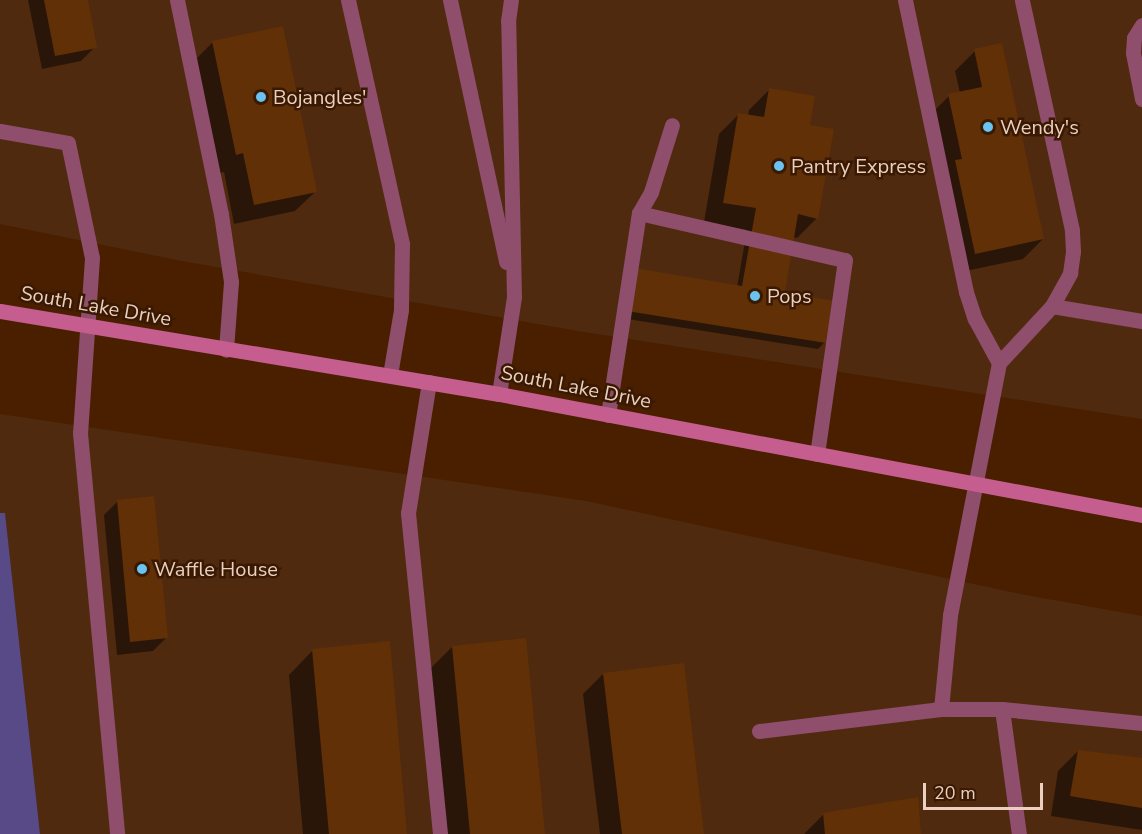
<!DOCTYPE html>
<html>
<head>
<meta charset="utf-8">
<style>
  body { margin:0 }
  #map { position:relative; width:1142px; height:834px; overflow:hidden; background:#491f00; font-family:"Nunito Sans",sans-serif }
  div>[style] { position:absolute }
  .built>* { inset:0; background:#502a0f }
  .green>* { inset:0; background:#584a86 }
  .shadow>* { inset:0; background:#0007 }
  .building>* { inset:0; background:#623007 }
  .service>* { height:15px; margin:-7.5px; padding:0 7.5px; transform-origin:7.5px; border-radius:7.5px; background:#8f4e6b }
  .secondary>* { height:15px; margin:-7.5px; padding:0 7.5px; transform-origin:7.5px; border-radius:7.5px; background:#c55e8e }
  .dots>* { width:16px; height:16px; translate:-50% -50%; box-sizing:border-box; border:3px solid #391902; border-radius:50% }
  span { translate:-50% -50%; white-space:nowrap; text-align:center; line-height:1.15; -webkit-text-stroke:5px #391902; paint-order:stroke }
  .poi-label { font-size:20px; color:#ebcfbf }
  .left { translate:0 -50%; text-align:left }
  .street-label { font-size:20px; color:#ebcfbf }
  .scale { position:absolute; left:923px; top:783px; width:120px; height:27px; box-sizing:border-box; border:3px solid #ebcfbf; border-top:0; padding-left:8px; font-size:18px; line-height:21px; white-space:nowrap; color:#ebcfbf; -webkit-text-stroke:4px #391902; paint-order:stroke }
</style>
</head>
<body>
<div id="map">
  <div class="built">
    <div style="clip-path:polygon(0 0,1142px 0,1142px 419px,578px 331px,182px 261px,0 224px)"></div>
    <div style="clip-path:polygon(0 414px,586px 501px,1020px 594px,1142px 616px,1142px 834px,40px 834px,5px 514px,0 513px)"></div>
  </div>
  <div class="green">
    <div style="clip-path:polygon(0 513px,5px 513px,40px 834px,0 834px)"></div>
  </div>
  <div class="shadow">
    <div style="clip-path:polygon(28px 0,86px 0,95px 47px,81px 61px,42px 69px)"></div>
    <div style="clip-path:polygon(213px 42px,315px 192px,295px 211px,234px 224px,224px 172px,217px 174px,193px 62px)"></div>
    <div style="clip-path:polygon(975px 51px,1043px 239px,1023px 259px,956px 273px,929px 116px,949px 96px,960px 93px,955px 71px)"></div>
    <div style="clip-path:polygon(769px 90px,808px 126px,817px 218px,797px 238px,793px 237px,783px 293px,825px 342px,818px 349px,621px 318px,635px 269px,737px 287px,747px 230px,704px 222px,719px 134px,739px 114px,748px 116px,749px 110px)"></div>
    <div style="clip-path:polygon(118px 501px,167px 637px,153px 651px,117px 655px,104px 515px)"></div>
    <div style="clip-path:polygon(452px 647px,543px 834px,444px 834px,428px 671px)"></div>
    <div style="clip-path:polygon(313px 650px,406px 834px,303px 834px,289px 675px)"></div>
    <div style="clip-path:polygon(603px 674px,702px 834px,600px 834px,583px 694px)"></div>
    <div style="clip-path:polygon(1078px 751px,1142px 759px,1142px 830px,1051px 816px,1058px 771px)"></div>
    <div style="clip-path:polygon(824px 814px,919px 834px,804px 834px)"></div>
  </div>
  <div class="building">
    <div style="clip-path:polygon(44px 0,88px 0,97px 48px,55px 56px)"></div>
    <div style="clip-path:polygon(283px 26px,317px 192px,254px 205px,243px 153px,236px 155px,212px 41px)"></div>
    <div style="clip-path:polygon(1002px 43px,1044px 239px,975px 254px,955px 160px,962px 159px,948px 94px,982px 87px,974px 49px)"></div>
    <div style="clip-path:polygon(769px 88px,815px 96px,810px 125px,834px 129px,818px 219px,798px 214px,785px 292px,834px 301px,826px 343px,627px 311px,634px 268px,742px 286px,756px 208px,723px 203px,738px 113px,764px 117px)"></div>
    <div style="clip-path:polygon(154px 496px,168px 638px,130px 642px,117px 500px)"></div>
    <div style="clip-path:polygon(526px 638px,545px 834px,470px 834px,452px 646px)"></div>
    <div style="clip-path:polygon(390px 641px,407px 834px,329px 834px,312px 649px)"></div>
    <div style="clip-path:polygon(684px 663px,704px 834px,622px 834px,603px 673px)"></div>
    <div style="clip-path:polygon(1078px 750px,1142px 758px,1142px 808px,1070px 796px)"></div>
    <div style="clip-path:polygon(918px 797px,921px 834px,825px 834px,823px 813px)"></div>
  </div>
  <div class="service">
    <div style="left:177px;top:0;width:218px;rotate:78.4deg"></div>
    <div style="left:221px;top:214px;width:69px;rotate:81.6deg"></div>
    <div style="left:231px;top:282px;width:68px;rotate:94.2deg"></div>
    <div style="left:348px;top:0;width:250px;rotate:77.5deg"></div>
    <div style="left:402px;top:244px;width:66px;rotate:90.9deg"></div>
    <div style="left:401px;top:310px;width:66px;rotate:99.6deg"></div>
    <div style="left:450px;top:0;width:268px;rotate:77.9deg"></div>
    <div style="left:905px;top:0;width:298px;rotate:78.2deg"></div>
    <div style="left:966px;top:292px;width:28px;rotate:72deg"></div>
    <div style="left:975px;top:319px;width:50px;rotate:61.4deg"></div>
    <div style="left:1142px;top:25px;width:15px;rotate:122deg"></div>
    <div style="left:1134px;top:38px;width:15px;rotate:94deg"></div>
    <div style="left:1133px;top:53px;width:47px;rotate:78.9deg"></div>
    <div style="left:0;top:131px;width:69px;rotate:10deg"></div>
    <div style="left:68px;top:143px;width:117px;rotate:78.2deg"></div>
    <div style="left:92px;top:258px;width:175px;rotate:93.9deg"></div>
    <div style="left:80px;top:433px;width:403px;rotate:84.7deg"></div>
    <div style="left:639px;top:213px;width:24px;rotate:-60deg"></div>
    <div style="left:651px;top:192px;width:70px;rotate:-72.6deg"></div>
    <div style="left:1052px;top:306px;width:91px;rotate:9.5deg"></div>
    <div style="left:429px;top:382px;width:133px;rotate:99.1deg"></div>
    <div style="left:408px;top:513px;width:323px;rotate:84.3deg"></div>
    <div style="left:499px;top:394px;width:98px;rotate:-81.2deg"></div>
    <div style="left:514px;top:297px;width:276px;rotate:-91.2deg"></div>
    <div style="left:508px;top:21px;width:21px;rotate:-82deg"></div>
    <div style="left:608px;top:415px;width:204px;rotate:-81.3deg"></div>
    <div style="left:639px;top:213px;width:211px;rotate:12.9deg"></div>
    <div style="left:845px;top:260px;width:196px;rotate:98.2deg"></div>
    <div style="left:941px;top:709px;width:61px"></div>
    <div style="left:1002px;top:709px;width:141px;rotate:5.7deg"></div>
    <div style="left:1002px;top:709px;width:126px;rotate:82.3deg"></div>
    <div style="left:759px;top:731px;width:183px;rotate:-6.9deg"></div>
    <div style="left:941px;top:709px;width:94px;rotate:-84.5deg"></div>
    <div style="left:950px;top:615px;width:257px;rotate:-79deg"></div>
    <div style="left:999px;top:363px;width:78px;rotate:-47.1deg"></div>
    <div style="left:1052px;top:306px;width:38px;rotate:-61deg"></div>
    <div style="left:1070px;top:273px;width:22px;rotate:-82deg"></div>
    <div style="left:1073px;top:251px;width:21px;rotate:-93deg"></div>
    <div style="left:1072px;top:230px;width:235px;rotate:-102.3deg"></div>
  </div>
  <div class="secondary">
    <div style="left:0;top:311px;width:506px;rotate:9.44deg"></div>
    <div style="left:499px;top:394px;width:654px;rotate:10.66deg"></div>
  </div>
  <div class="dots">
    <div style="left:261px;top:97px;background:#6ac3f1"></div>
    <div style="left:988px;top:127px;background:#6ac3f1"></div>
    <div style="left:779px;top:166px;background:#6ac3f1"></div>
    <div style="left:755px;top:296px;background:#6ac3f1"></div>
    <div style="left:142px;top:569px;background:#6ac3f1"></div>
  </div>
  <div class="poi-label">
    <span class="left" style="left:273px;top:97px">Bojangles'</span>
    <span class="left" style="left:1000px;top:127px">Wendy's</span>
    <span class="left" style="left:791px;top:166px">Pantry Express</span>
    <span class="left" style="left:767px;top:296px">Pops</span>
    <span class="left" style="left:154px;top:569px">Waffle House</span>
  </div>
  <div class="street-label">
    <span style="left:96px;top:306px;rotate:10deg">South Lake Drive</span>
    <span style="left:576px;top:387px;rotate:11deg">South Lake Drive</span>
  </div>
  <div class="scale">20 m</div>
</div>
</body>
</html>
